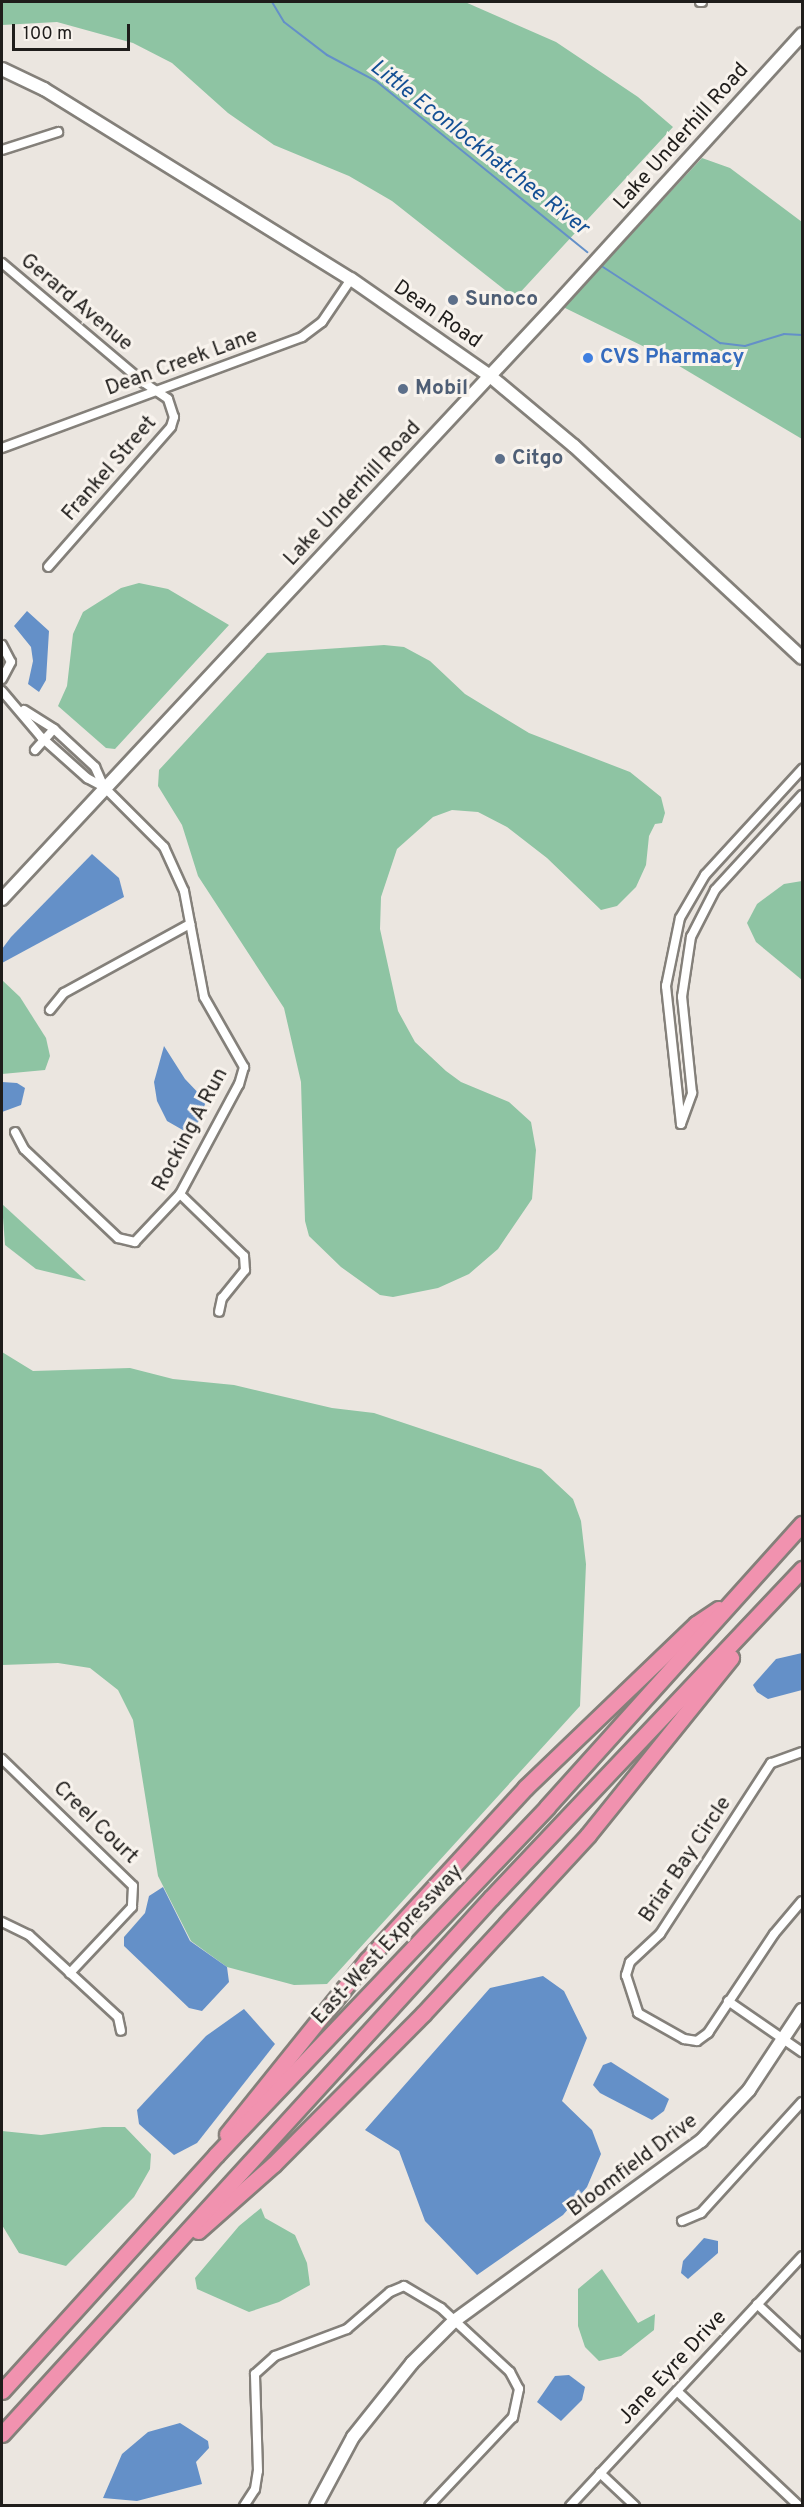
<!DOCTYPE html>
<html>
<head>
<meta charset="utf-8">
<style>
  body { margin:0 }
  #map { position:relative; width:804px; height:2507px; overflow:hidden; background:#ebe6e0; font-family:Overpass,sans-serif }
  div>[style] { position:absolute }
  .green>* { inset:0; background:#8ec4a3 }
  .water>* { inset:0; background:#6490c8 }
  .stream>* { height:2px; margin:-1px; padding:0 1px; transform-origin:1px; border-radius:1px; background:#6490c8 }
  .roads { filter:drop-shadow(2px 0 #84807a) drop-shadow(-2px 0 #84807a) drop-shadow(0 2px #84807a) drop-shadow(0 -2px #84807a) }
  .street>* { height:8px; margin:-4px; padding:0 4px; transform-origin:4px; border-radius:4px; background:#fff }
  .secondary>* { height:12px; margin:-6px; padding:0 6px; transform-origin:6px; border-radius:6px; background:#fff }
  .highway>* { height:15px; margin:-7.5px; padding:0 7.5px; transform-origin:7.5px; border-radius:7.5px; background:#f192af }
  .dots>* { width:16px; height:16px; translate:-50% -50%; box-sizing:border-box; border:3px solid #f8f3ed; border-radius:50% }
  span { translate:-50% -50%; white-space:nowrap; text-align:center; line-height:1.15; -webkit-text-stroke:6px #f8f3ed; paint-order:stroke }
  .street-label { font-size:21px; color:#1f1d1b }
  .service-label { font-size:21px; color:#4e5e75; font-weight:700 }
  .left { translate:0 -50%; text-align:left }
  .shop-label { font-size:21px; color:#366cbe; font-weight:700 }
  .water-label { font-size:22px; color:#134f94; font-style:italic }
  .frame { position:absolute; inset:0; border:3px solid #1f1d1b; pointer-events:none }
  .scale { position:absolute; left:12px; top:24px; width:118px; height:27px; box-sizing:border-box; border:3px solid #1f1d1b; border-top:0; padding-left:8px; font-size:18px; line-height:21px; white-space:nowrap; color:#1f1d1b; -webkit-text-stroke:4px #f8f3ed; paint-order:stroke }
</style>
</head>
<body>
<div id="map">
  <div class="green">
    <div style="clip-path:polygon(2px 2px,465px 2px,556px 42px,638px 97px,673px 127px,515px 298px,392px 201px,349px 176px,274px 145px,228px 113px,172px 63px,133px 43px,57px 22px,2px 25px)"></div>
    <div style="clip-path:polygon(702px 158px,730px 168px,802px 222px,802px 439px,659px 354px,563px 307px)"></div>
    <div style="clip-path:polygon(139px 583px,168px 589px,229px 625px,115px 749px,106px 748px,58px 706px,67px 686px,73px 634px,83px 612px,121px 588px)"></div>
    <div style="clip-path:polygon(384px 645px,404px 647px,430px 661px,465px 694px,529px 733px,630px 772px,661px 797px,665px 813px,662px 823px,655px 824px,649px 836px,646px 865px,636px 887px,617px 906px,601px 910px,547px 858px,507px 827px,478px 812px,452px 810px,433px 817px,397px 849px,381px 897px,380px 929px,398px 1011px,415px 1042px,446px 1071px,461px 1082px,509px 1102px,531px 1122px,536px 1150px,532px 1199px,498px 1249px,469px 1274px,438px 1288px,393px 1297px,380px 1295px,341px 1267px,309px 1236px,305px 1221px,301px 1082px,284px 1008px,198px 876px,182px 825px,158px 786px,159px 770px,267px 653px)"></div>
    <div style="clip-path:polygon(802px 881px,802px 980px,756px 942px,747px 923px,757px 904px,784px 884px)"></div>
    <div style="clip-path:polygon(2px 980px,20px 997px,46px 1038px,50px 1056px,45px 1070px,2px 1074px)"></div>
    <div style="clip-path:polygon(2px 1204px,86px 1281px,36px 1269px,5px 1245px)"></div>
    <div style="clip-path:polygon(2px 1352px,33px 1371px,130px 1368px,173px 1379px,234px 1385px,332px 1408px,374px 1413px,541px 1469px,573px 1499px,581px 1521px,586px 1564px,580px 1706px,327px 1984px,294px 1985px,227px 1967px,191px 1941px,158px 1876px,133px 1720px,118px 1690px,90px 1668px,58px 1663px,2px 1665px)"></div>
    <div style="clip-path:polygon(103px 2127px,125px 2127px,151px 2154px,150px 2169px,134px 2197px,66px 2266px,19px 2253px,2px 2225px,2px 2131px,41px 2135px)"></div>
    <div style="clip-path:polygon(261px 2208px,265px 2218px,295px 2235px,307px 2263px,310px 2285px,279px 2302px,249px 2312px,197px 2289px,195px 2278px,239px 2226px)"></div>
    <div style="clip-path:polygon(602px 2269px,638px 2323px,655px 2314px,654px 2330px,621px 2356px,599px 2361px,585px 2347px,578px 2326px,578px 2289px)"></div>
  </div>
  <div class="water">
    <div style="clip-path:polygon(27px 611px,49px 631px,46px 680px,39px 692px,28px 684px,33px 661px,31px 647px,14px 626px)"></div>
    <div style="clip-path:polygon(92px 854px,119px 878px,124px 897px,2px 963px,2px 949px,11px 937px)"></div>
    <div style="clip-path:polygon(164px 1046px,185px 1079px,206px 1101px,200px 1120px,188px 1133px,167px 1121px,157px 1101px,154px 1082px)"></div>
    <div style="clip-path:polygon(2px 1082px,17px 1083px,25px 1088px,21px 1105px,2px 1112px)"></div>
    <div style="clip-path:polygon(802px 1653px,802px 1690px,768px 1699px,757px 1692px,753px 1685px,776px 1659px)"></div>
    <div style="clip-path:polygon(163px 1887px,190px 1941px,227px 1967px,229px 1982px,202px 2011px,189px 2008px,124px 1946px,124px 1937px,145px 1913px,149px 1896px)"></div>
    <div style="clip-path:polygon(543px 1976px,564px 1991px,587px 2038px,562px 2101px,592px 2130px,601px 2154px,587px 2187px,563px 2215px,477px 2275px,425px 2221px,399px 2151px,365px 2130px,490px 1988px)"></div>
    <div style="clip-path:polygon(244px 2009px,275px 2044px,197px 2143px,174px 2155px,139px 2124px,137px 2110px,206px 2036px)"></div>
    <div style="clip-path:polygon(611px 2062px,669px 2099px,664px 2111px,652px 2120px,600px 2093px,593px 2085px,603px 2065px)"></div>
    <div style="clip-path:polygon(704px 2238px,718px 2241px,718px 2253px,688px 2279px,681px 2273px,683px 2261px)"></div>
    <div style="clip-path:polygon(569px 2375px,585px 2387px,582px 2400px,561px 2421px,537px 2402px,555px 2376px)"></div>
    <div style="clip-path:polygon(180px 2423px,208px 2441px,209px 2448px,196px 2462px,202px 2484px,137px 2501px,103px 2498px,122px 2454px,148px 2432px)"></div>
  </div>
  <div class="stream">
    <div style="left:272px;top:2px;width:23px;rotate:59deg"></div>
    <div style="left:284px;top:22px;width:54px;rotate:37.5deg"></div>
    <div style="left:327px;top:55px;width:55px;rotate:28deg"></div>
    <div style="left:376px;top:81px;width:272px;rotate:39deg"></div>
    <div style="left:603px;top:267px;width:140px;rotate:33deg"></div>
    <div style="left:720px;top:343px;width:25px;rotate:7deg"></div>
    <div style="left:745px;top:346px;width:41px;rotate:-17.1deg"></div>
    <div style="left:784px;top:334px;width:18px;rotate:3deg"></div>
  </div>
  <div class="roads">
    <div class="street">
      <div style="left:700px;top:2px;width:2px"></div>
      <div style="left:2px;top:150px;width:59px;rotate:-17.8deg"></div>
      <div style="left:2px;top:263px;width:185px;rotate:40.2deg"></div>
      <div style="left:143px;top:382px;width:30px;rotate:34deg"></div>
      <div style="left:168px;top:399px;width:19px;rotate:72deg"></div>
      <div style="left:174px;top:417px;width:10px;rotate:107deg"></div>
      <div style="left:171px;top:427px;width:186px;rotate:131.3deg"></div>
      <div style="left:2px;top:448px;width:320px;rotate:-20.3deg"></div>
      <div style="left:302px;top:337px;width:25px;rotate:-37deg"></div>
      <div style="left:322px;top:322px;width:52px;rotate:-56deg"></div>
      <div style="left:2px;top:645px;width:19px;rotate:62deg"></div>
      <div style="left:11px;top:662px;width:19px;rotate:118deg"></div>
      <div style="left:2px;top:691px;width:60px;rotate:49.7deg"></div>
      <div style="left:41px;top:737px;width:62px;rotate:41.7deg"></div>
      <div style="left:87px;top:778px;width:19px;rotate:28deg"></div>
      <div style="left:104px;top:787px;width:85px;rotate:45deg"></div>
      <div style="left:164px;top:847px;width:48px;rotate:65.6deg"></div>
      <div style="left:184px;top:891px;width:108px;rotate:79.3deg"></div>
      <div style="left:204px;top:997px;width:81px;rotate:60.3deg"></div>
      <div style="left:244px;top:1067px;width:18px;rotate:106deg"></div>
      <div style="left:239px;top:1084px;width:125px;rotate:118.2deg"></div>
      <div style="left:180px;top:1194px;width:66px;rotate:133.2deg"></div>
      <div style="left:135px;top:1242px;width:17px;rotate:-167deg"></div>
      <div style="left:118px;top:1238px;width:129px;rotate:-136.6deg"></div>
      <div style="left:24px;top:1149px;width:19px;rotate:-118deg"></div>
      <div style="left:24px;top:710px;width:36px;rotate:32deg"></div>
      <div style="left:54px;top:729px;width:56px;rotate:42.8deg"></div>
      <div style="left:95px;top:767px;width:22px;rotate:66deg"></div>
      <div style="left:35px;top:750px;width:28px;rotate:-48deg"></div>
      <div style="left:50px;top:1010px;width:22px;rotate:-51deg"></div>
      <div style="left:64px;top:993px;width:144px;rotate:-28.7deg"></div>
      <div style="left:681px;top:1124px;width:139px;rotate:-96.2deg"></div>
      <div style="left:666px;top:986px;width:69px;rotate:-78.4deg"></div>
      <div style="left:680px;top:918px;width:50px;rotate:-59.8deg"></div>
      <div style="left:705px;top:875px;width:144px;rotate:-47.5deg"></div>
      <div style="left:681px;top:1124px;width:33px;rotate:-70deg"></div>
      <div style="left:692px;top:1093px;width:97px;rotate:-95.9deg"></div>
      <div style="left:682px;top:997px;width:61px;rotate:-81.5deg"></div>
      <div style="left:691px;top:937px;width:53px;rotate:-62.9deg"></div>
      <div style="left:715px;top:890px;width:129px;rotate:-47.5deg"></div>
      <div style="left:180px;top:1194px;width:89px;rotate:44.1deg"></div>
      <div style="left:244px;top:1256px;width:14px;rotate:86deg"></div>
      <div style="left:245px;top:1270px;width:36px;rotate:129deg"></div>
      <div style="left:222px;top:1298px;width:14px;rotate:102deg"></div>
      <div style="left:802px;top:1752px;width:33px;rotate:160deg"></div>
      <div style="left:771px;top:1763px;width:204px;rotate:123deg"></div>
      <div style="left:660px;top:1934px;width:41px;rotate:137deg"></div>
      <div style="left:630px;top:1962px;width:14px;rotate:107deg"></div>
      <div style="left:626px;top:1975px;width:40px;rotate:72deg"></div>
      <div style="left:638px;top:2013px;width:53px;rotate:29.5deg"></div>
      <div style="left:684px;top:2039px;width:13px;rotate:9deg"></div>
      <div style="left:697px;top:2041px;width:14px;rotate:-36deg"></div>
      <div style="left:708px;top:2033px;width:119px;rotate:-56.3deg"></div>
      <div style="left:774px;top:1934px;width:43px;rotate:-49.7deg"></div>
      <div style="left:2px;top:1759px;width:182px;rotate:44.1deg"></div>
      <div style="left:133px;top:1886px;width:21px;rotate:93deg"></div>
      <div style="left:132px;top:1907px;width:91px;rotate:133.2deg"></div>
      <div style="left:2px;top:1922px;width:30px;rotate:26deg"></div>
      <div style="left:29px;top:1935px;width:121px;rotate:42.7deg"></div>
      <div style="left:118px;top:2017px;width:14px;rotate:78deg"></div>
      <div style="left:728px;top:2001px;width:90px;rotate:34.6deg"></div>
      <div style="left:682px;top:2221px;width:21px;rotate:-23deg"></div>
      <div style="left:701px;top:2213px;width:150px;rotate:-47.7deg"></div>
      <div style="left:757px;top:2304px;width:62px;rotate:43deg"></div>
      <div style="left:677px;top:2391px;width:168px;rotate:43.3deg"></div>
      <div style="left:600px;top:2473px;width:48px;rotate:43.3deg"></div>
      <div style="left:244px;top:2506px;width:20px;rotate:-57deg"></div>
      <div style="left:255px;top:2489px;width:18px;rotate:-81deg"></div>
      <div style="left:258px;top:2471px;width:97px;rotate:-91.8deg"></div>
      <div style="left:255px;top:2374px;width:27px;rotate:-42deg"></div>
      <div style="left:275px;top:2356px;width:77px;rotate:-20.6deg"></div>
      <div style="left:347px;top:2329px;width:57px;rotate:-40.7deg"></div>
      <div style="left:390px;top:2292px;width:15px;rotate:-23deg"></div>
      <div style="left:404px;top:2286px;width:43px;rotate:30.7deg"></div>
      <div style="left:441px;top:2308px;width:94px;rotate:42.8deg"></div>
      <div style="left:510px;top:2372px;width:19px;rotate:62deg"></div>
      <div style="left:519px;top:2389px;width:29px;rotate:102deg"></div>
      <div style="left:513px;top:2417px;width:122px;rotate:133.3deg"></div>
      <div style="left:570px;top:2506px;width:341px;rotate:-47.1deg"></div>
    </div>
    <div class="secondary">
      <div style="left:2px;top:69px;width:47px;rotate:25.5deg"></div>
      <div style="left:44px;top:89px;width:361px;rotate:31.8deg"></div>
      <div style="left:351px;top:279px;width:169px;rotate:34.9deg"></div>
      <div style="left:490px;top:376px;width:109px;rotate:39.8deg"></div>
      <div style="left:574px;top:446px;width:311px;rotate:42.9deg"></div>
      <div style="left:2px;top:899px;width:809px;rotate:-47deg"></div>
      <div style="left:554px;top:307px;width:369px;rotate:-47.7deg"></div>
      <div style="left:316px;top:2506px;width:78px;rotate:-61.8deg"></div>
      <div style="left:353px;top:2437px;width:95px;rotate:-51.4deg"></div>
      <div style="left:412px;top:2363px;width:59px;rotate:-45deg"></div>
      <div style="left:454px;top:2321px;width:306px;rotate:-36.1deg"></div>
      <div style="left:701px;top:2141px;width:70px;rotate:-46.7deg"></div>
      <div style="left:749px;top:2090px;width:96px;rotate:-56.5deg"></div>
    </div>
    <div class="highway">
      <div style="left:227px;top:2134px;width:223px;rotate:-51.2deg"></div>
      <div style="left:367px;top:1960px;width:234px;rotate:-47.4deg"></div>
      <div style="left:525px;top:1788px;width:237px;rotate:-43.8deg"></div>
      <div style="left:696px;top:1624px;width:27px;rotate:-34deg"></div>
      <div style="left:198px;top:2231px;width:101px;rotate:-41.4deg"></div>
      <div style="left:274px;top:2164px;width:211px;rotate:-45.2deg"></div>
      <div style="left:423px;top:2014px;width:243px;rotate:-47.3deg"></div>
      <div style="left:588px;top:1835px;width:228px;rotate:-51.1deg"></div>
      <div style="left:2px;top:2391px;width:319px;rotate:-47.8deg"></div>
      <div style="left:216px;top:2155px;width:480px;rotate:-46.4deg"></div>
      <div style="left:547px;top:1807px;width:381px;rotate:-48deg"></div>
      <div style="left:2px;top:2434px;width:726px;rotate:-47.63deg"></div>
      <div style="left:491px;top:1898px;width:453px;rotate:-46.6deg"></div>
    </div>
  </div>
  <div class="dots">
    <div style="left:453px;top:300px;background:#5c6f8a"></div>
    <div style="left:588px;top:358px;background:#3f7fe0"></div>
    <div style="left:403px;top:389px;background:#5c6f8a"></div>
    <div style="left:500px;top:459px;background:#5c6f8a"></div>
  </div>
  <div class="street-label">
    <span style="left:682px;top:137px;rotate:-48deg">Lake Underhill Road</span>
    <span style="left:76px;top:303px;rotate:40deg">Gerard Avenue</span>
    <span style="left:437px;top:315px;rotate:35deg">Dean Road</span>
    <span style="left:182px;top:363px;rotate:-20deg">Dean Creek Lane</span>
    <span style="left:110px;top:469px;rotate:-49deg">Frankel Street</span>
    <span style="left:353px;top:494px;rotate:-47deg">Lake Underhill Road</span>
    <span style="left:191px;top:1130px;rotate:-62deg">Rocking A Run</span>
    <span style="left:95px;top:1823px;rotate:44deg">Creel Court</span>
    <span style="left:686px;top:1860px;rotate:-56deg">Briar Bay Circle</span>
    <span style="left:388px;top:1945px;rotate:-47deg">East-West Expressway</span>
    <span style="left:633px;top:2166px;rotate:-37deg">Bloomfield Drive</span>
    <span style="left:673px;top:2368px;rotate:-47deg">Jane Eyre Drive</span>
  </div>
  <div class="service-label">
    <span class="left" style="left:465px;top:300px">Sunoco</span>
    <span class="left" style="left:415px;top:389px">Mobil</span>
    <span class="left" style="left:512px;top:459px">Citgo</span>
  </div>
  <div class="shop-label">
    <span class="left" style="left:600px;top:358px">CVS Pharmacy</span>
  </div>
  <div class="water-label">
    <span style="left:479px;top:148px;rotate:38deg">Little Econlockhatchee River</span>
  </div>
  <div class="frame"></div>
  <div class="scale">100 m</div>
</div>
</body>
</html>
